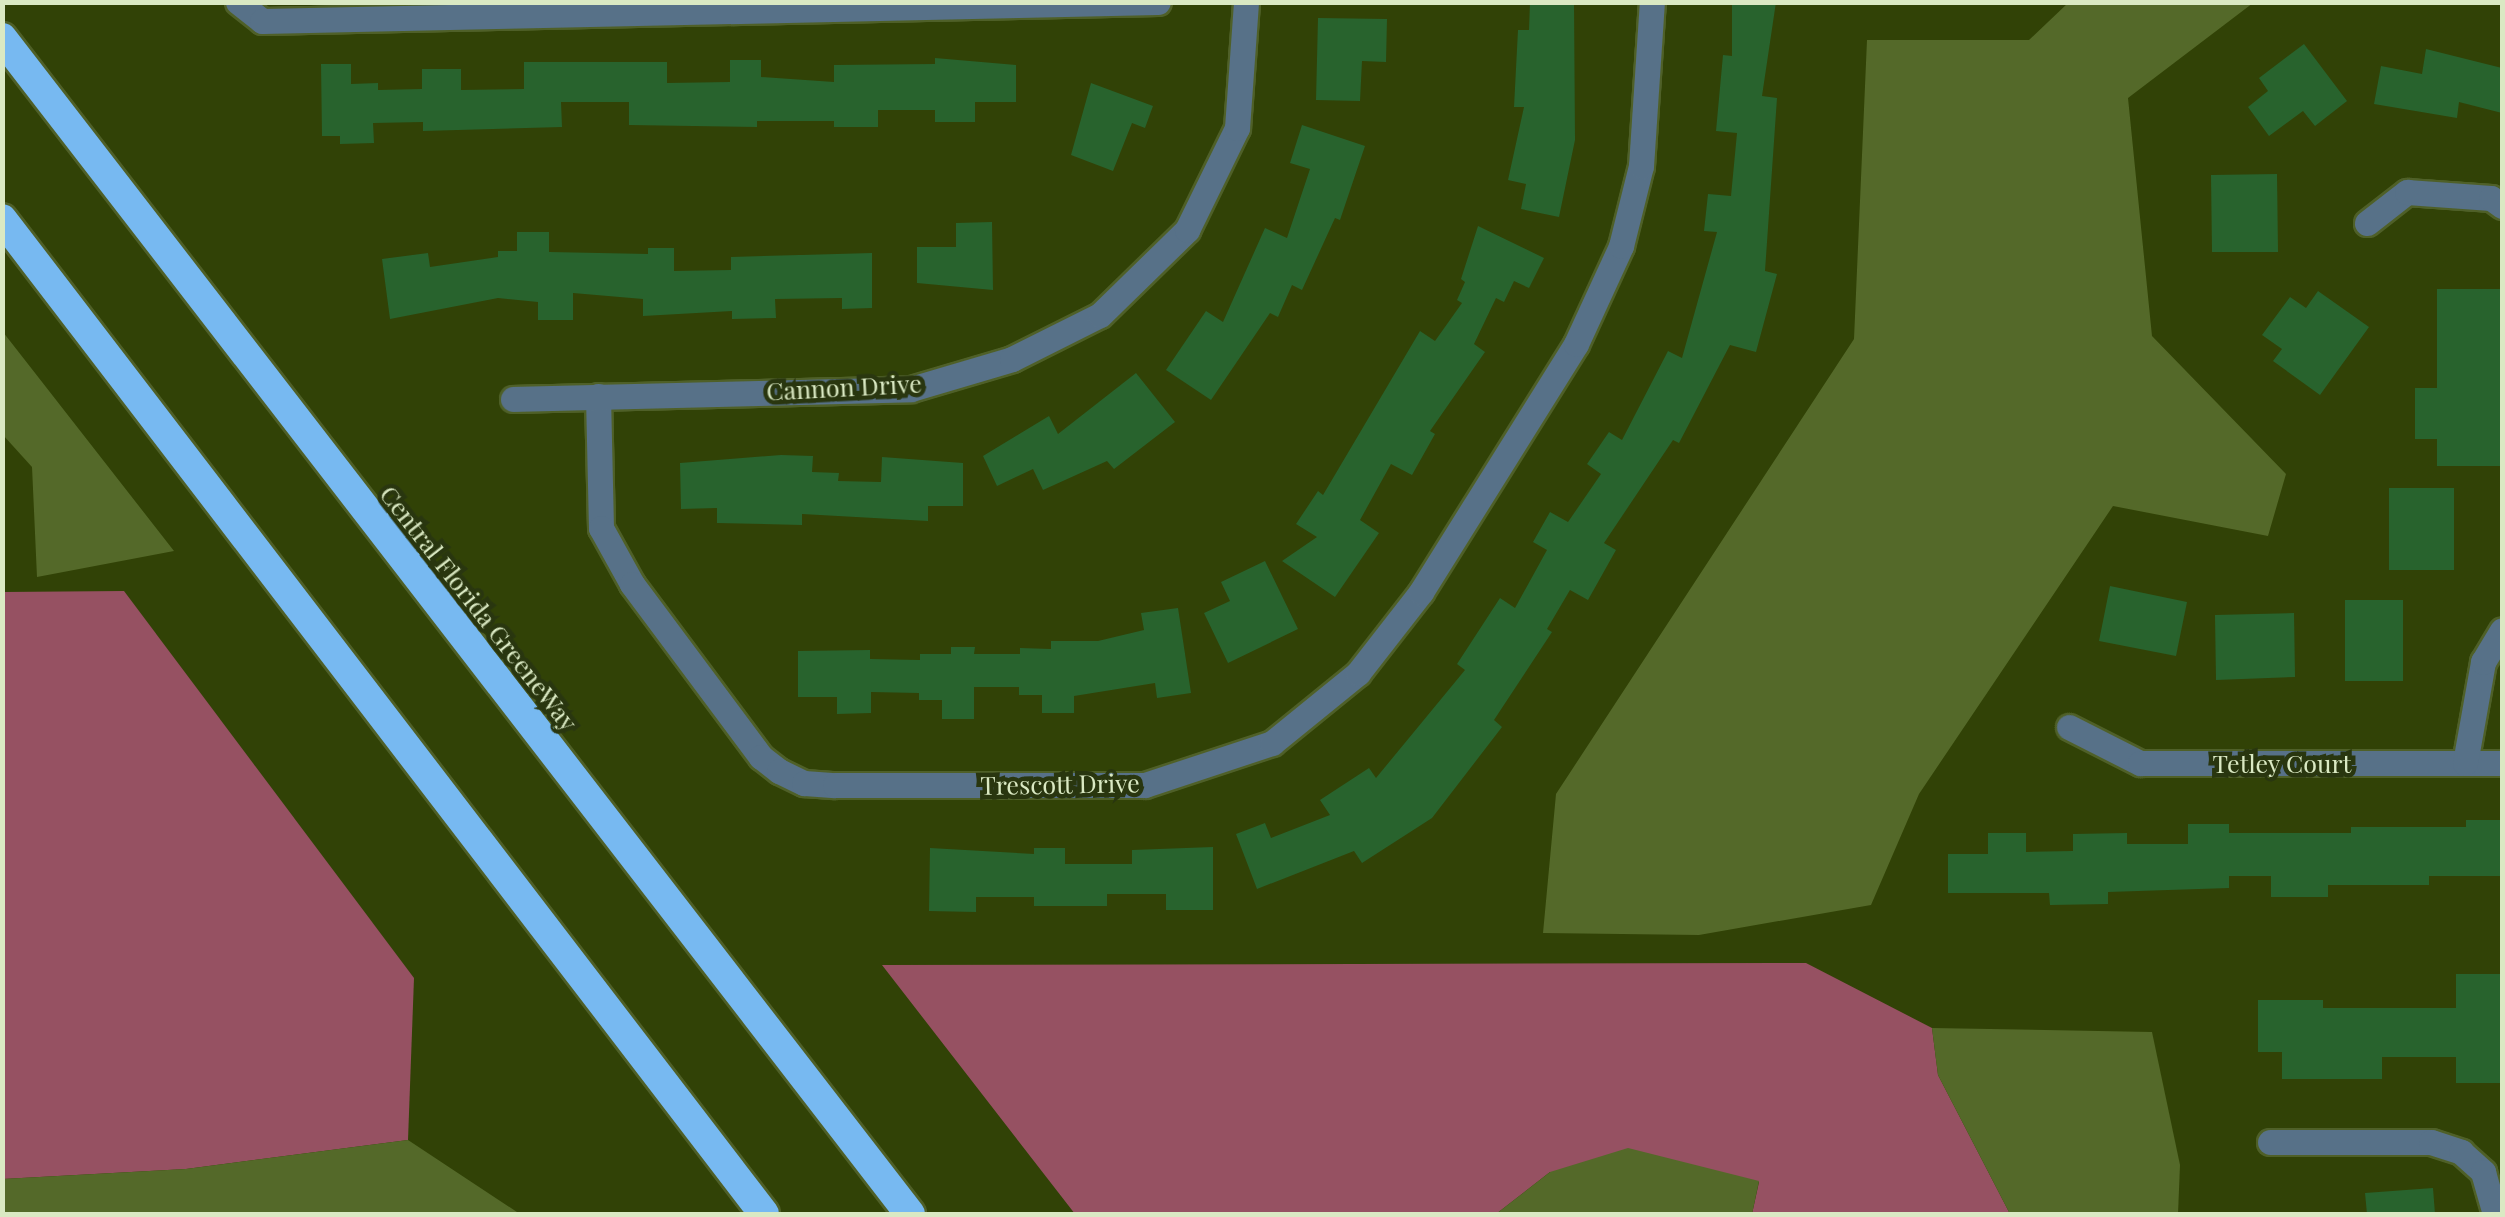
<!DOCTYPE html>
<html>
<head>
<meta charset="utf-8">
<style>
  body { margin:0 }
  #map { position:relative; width:2505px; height:1217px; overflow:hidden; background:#314206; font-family:"Playfair Display",serif }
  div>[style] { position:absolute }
  .forest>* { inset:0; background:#965162 }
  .water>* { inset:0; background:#546929 }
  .building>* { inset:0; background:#28632d }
  .roads { filter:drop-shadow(2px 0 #4f6028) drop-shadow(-2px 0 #4f6028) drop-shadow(0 2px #4f6028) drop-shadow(0 -2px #4f6028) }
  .minor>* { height:25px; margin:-12.5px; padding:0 12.5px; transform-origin:12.5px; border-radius:12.5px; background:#577188 }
  .motorway>* { height:30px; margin:-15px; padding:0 15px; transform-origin:15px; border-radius:15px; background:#77b9f1 }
  span { translate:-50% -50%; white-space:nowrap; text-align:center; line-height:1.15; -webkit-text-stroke:9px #29360f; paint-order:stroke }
  .street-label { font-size:25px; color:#dae9c3 }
  .frame { position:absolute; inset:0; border:5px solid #dae9c3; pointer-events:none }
</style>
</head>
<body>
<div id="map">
  <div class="forest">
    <div style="clip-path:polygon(124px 591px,414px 978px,408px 1140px,186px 1169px,3px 1179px,3px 592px)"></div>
    <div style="clip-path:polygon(1806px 963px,1932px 1028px,1938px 1075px,2010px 1214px,1752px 1214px,1759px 1182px,1550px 1172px,1496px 1214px,1075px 1214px,882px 965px)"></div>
  </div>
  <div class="water">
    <div style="clip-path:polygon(2068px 3px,2253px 3px,2128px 98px,2152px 336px,2286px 474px,2268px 536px,2113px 506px,1919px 794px,1871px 905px,1699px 935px,1543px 933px,1556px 794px,1854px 339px,1867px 40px,2029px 40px)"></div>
    <div style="clip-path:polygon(3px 332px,174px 551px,37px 577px,32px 467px,3px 435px)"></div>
    <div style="clip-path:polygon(1932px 1028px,2152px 1032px,2180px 1165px,2178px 1214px,2010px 1214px,1938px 1075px)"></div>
    <div style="clip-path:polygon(408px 1140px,520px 1214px,3px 1214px,3px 1179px,186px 1169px)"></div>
    <div style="clip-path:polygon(1628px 1148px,1759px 1181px,1752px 1214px,1496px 1214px,1550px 1172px)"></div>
  </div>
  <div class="building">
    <div style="clip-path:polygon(1530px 2px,1574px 2px,1575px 140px,1559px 217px,1521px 209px,1526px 184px,1508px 180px,1524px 107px,1514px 107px,1518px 30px,1529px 30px)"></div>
    <div style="clip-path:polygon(1732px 2px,1776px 2px,1762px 96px,1777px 98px,1765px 271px,1777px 274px,1756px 352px,1730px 345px,1679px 443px,1673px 440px,1604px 543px,1616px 550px,1588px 600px,1570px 590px,1547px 629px,1552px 632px,1494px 720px,1502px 727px,1432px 818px,1362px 863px,1354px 851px,1257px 889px,1236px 834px,1265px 823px,1271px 838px,1330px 815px,1320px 800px,1369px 768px,1376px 778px,1465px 670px,1457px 664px,1500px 598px,1515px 608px,1547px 550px,1533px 542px,1550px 512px,1568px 522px,1601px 474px,1587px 464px,1609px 432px,1622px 440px,1668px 351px,1682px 358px,1717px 232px,1704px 231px,1708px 194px,1731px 196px,1737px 133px,1716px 131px,1723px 55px,1732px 56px)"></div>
    <div style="clip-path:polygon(1318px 18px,1387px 19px,1386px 62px,1362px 61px,1360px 101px,1316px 100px)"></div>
    <div style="clip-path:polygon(2304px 44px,2347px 101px,2315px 126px,2303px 111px,2269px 136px,2248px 107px,2268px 91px,2259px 78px)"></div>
    <div style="clip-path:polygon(2426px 49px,2502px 68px,2502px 113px,2459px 102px,2457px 118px,2374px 104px,2381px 66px,2422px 74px)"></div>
    <div style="clip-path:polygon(935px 58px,1016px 65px,1016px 102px,975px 102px,975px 122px,935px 122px,935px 110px,878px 110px,878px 127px,834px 127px,834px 121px,757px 121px,757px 127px,629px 125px,629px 102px,561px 102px,562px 127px,423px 131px,423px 122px,373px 123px,374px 143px,340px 144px,340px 136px,322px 136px,321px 64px,351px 64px,351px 84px,378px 83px,378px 90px,422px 89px,422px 69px,461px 69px,461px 90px,524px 89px,524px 62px,667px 62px,667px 83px,730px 82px,730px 60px,761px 60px,761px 77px,834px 82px,834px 65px,935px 64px)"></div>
    <div style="clip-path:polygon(1091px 83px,1153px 106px,1145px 128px,1132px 123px,1113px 171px,1071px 155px)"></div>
    <div style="clip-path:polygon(1302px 125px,1365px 146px,1340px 220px,1335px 218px,1302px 290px,1292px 285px,1278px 317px,1270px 313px,1211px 400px,1166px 370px,1206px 311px,1223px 322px,1265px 228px,1287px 238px,1310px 169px,1290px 163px)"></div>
    <div style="clip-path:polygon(2277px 174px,2278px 252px,2212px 252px,2211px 175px)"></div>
    <div style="clip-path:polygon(992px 222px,993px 290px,917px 283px,917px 247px,956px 247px,956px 223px)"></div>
    <div style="clip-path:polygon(1478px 226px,1544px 258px,1529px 288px,1514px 281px,1504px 302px,1496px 298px,1474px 344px,1485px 352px,1430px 431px,1435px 434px,1412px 475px,1391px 464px,1360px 520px,1379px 533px,1335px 597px,1282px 561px,1317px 537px,1296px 524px,1318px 491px,1323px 495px,1420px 331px,1435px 341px,1462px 303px,1457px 300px,1465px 282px,1461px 279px)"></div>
    <div style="clip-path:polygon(517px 232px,549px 232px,549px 252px,648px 254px,648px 248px,674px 248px,674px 271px,731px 270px,731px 257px,872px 253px,872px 308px,842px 309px,842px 298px,775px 299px,776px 318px,732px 319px,732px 311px,643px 316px,643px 299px,573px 293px,573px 320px,538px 320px,538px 302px,498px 298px,390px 319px,382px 259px,428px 253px,430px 267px,498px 257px,498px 251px,517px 251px)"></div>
    <div style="clip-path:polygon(2437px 289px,2502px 289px,2502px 466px,2437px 466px,2437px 439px,2415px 439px,2415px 388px,2437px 388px)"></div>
    <div style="clip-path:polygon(2318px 291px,2369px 327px,2320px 395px,2273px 361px,2282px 349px,2262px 335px,2290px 297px,2306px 308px)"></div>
    <div style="clip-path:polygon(1136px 373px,1175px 422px,1114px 469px,1107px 461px,1043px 490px,1033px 469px,997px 486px,983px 456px,1049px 416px,1058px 434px)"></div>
    <div style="clip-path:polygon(781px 455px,813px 456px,812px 472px,839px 473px,838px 481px,881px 482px,882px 457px,963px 463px,963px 506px,928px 506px,928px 521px,802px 514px,802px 525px,717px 523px,717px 508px,681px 509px,680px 463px)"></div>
    <div style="clip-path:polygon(2389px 488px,2454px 488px,2454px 570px,2389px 570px)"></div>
    <div style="clip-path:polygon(1265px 561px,1298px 629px,1228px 663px,1204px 613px,1230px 601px,1221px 582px)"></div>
    <div style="clip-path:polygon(2110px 586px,2187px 602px,2176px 656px,2099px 641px)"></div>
    <div style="clip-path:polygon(2345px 600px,2403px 600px,2403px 681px,2345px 681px)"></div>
    <div style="clip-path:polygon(1178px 608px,1191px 693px,1157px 698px,1155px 683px,1074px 696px,1074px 713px,1042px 713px,1042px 695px,1019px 695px,1019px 687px,974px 687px,974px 719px,942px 719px,942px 700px,919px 700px,919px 693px,871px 692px,871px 713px,837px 714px,837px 697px,798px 697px,798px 651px,870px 650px,870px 659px,920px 660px,920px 654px,951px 654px,951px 647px,975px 647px,974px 654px,1020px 654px,1020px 648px,1051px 649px,1051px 641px,1098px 641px,1144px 630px,1141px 613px)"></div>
    <div style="clip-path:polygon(2294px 613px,2295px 677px,2216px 680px,2215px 615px)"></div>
    <div style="clip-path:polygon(2466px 820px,2502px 820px,2502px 876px,2429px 876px,2429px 885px,2328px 885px,2328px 897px,2271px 897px,2271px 876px,2229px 876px,2229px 888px,2108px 892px,2108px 904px,2050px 905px,2049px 893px,1948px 893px,1948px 854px,1988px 854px,1988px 833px,2026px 833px,2026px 852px,2073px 851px,2073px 834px,2127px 833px,2127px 844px,2188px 844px,2188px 824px,2229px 824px,2229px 833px,2351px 833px,2351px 827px,2466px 827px)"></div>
    <div style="clip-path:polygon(1213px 847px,1213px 910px,1166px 910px,1166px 894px,1107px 894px,1107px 906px,1034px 906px,1034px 897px,976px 897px,976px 912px,929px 911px,930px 848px,1034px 854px,1034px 848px,1065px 848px,1065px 864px,1132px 864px,1132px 850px)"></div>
    <div style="clip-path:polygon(2456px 974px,2500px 974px,2502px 1083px,2456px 1083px,2456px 1057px,2382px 1057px,2382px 1079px,2282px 1079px,2282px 1052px,2258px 1052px,2258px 1000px,2323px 1000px,2323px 1008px,2456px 1008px)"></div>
    <div style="clip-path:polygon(2433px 1188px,2435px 1214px,2367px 1214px,2365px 1193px)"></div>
  </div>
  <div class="roads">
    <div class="minor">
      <div style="left:238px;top:2px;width:31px;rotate:38deg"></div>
      <div style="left:262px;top:21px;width:896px;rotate:-1.21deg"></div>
      <div style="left:2367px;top:223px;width:51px;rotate:-37.8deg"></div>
      <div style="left:2407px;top:192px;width:84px;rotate:4.1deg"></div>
      <div style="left:2491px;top:198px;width:14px;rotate:36deg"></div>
      <div style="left:598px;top:396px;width:132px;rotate:88.7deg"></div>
      <div style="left:601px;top:528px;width:64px;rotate:61deg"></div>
      <div style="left:632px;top:584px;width:216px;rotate:53.3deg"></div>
      <div style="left:761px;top:757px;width:23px;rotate:38deg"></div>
      <div style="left:779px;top:771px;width:28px;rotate:26deg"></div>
      <div style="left:804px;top:783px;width:31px;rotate:4deg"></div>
      <div style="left:835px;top:785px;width:310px"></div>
      <div style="left:1145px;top:785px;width:134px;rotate:-18.3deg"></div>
      <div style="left:1272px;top:743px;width:111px;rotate:-39.1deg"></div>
      <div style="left:1358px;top:673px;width:103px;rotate:-52.1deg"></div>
      <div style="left:1421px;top:592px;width:292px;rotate:-58deg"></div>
      <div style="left:1576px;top:344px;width:108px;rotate:-65.3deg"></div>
      <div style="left:1621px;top:246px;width:82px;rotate:-76deg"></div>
      <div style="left:1641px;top:166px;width:164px;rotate:-86.2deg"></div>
      <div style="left:513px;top:399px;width:398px;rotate:-1.4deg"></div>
      <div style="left:911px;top:389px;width:105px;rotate:-16.5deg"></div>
      <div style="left:1012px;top:359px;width:98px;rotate:-26.6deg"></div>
      <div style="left:1100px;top:315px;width:122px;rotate:-44.3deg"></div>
      <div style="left:1187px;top:230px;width:114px;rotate:-63.9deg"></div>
      <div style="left:1237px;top:128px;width:126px;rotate:-85.9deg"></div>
      <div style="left:2069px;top:727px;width:80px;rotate:26.9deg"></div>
      <div style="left:2140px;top:763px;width:362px"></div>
      <div style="left:2465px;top:763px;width:103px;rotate:-79.9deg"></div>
      <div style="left:2483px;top:662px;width:37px;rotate:-59deg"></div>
      <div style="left:2270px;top:1142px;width:161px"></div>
      <div style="left:2431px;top:1142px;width:32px;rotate:18deg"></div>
      <div style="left:2461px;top:1152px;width:30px;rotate:42deg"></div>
      <div style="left:2483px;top:1172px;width:44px;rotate:74.1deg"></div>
    </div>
    <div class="motorway">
      <div style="left:2px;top:38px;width:1486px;rotate:52.33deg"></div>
      <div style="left:2px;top:219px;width:1253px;rotate:52.55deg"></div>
    </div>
  </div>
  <div class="street-label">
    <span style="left:844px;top:387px;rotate:-3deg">Cannon Drive</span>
    <span style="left:479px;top:608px;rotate:52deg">Central Florida GreeneWay</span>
    <span style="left:2282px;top:763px">Tetley Court</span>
    <span style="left:1060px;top:784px;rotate:-1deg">Trescott Drive</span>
  </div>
  <div class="frame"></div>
</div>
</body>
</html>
